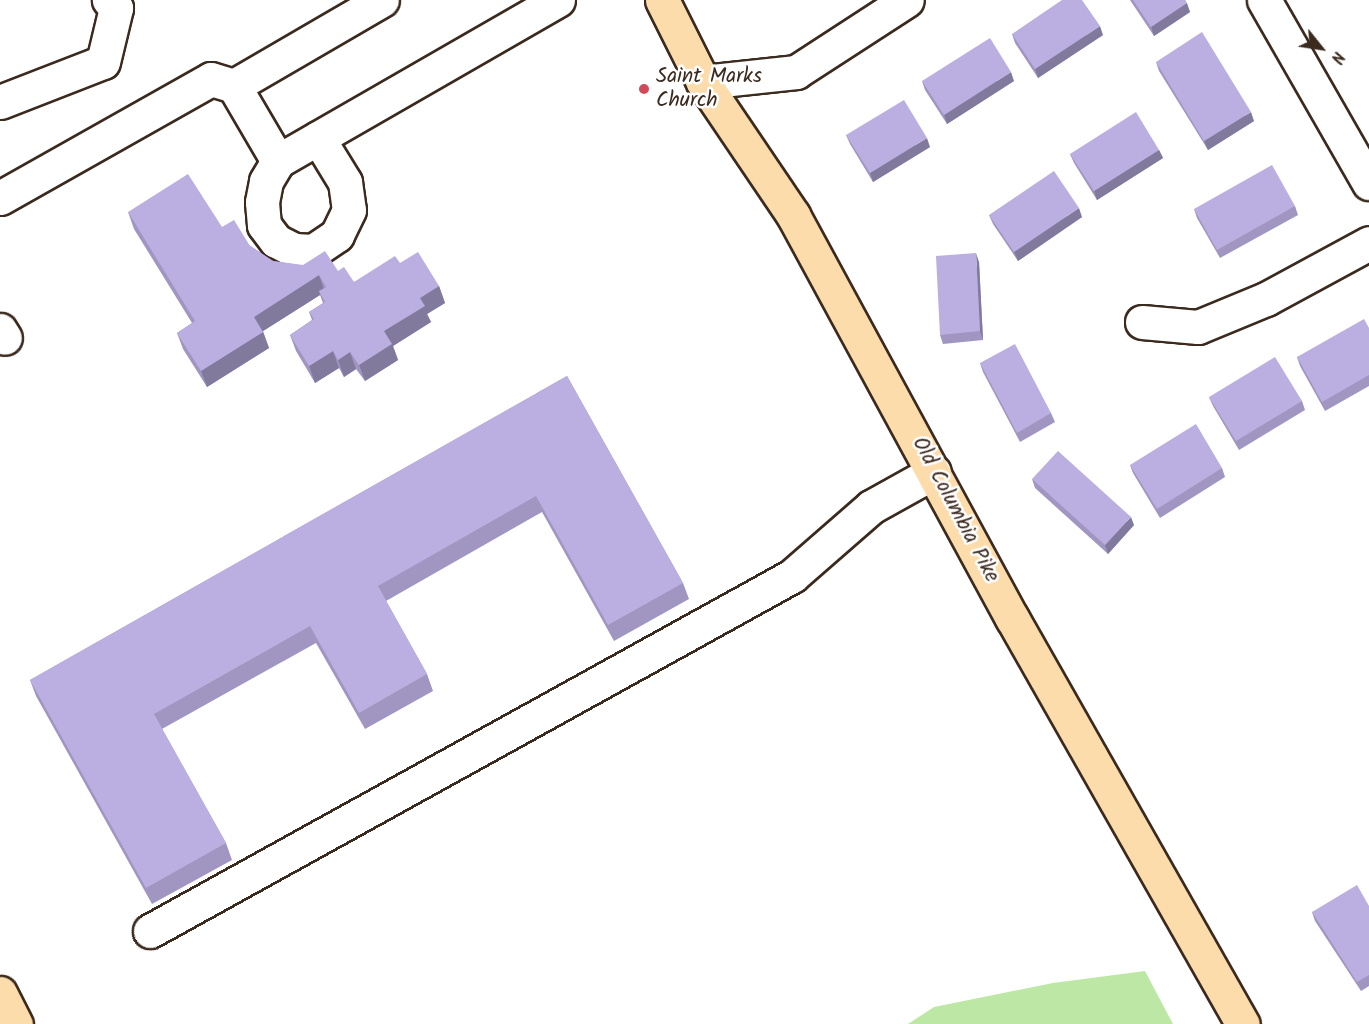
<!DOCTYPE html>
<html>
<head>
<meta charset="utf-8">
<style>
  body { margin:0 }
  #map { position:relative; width:1369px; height:1024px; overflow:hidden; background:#fff; font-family:Kalam,sans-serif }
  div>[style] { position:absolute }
  .green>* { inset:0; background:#bde7a4 }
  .roads { filter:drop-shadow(2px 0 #3b2a1e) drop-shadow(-2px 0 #3b2a1e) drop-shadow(0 2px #3b2a1e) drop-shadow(0 -2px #3b2a1e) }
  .minor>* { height:33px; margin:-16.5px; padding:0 16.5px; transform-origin:16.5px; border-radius:16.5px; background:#fff }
  .major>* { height:33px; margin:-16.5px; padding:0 16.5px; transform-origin:16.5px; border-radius:16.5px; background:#fddcac }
  .highway>* { height:33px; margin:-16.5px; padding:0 16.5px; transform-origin:16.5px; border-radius:16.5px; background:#fddcac }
  .wall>* { inset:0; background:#a096c1 }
  .shaded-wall>* { inset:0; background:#827a9d }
  .building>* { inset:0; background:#baafe0 }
  .dots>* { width:16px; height:16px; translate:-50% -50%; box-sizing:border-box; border:3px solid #fff; border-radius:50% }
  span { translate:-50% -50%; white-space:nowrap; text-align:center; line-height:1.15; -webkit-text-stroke:5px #fff; paint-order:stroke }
  .poi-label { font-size:21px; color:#3b2a1e }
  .left { translate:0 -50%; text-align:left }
  .street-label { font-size:21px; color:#3b2a1e }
  .north { position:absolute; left:1291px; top:18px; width:60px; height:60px; -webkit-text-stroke:4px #fff; paint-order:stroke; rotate:120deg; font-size:16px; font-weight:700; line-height:24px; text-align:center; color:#3b2a1e }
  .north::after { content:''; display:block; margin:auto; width:21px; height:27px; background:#3b2a1e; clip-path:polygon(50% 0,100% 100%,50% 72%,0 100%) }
</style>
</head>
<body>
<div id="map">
  <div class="green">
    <div style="clip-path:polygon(1145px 971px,1173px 1024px,908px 1024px,934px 1007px,1053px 983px)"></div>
  </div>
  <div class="roads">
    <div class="minor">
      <div style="left:1264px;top:0;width:211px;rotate:60.2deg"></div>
      <div style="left:703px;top:82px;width:94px;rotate:-6.1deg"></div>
      <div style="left:796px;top:72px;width:132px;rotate:-33deg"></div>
      <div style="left:234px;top:86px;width:171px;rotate:-30.2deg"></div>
      <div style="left:0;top:102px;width:110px;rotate:-21.2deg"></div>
      <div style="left:103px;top:62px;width:56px;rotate:-76.5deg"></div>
      <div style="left:116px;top:8px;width:11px;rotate:-131deg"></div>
      <div style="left:318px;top:138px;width:52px;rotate:58.5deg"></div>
      <div style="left:345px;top:182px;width:28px;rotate:82deg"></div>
      <div style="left:349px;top:210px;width:28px;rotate:116deg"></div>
      <div style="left:337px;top:235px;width:29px;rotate:146deg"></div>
      <div style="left:313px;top:251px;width:19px;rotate:-177deg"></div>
      <div style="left:294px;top:250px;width:20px;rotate:-153deg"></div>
      <div style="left:276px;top:241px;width:20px;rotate:-127deg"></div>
      <div style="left:264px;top:225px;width:23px;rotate:-95deg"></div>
      <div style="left:262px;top:202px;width:21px;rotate:-79deg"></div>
      <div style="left:266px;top:181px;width:23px;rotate:-59deg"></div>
      <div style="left:278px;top:161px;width:323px;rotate:-29.9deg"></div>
      <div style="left:0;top:198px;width:242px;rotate:-29.4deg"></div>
      <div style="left:211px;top:79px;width:24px;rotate:17deg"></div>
      <div style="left:234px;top:86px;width:87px;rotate:59.6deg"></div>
      <div style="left:1142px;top:322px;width:56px;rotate:5.1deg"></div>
      <div style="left:1198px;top:327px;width:74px;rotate:-22.4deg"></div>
      <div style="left:1266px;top:299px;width:117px;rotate:-28.5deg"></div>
      <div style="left:0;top:330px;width:9px;rotate:58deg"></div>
      <div style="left:150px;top:931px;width:734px;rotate:-28.94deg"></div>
      <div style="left:792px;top:576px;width:105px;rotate:-41.1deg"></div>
      <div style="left:871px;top:507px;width:72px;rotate:-29.1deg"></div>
    </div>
    <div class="major">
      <div style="left:662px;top:0;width:92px;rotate:63.4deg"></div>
      <div style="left:703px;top:82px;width:161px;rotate:55.9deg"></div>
      <div style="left:793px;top:215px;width:459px;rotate:61.5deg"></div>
      <div style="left:1012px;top:618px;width:467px;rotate:60.4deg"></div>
    </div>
    <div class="highway">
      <div style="left:0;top:993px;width:35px;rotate:63deg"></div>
    </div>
  </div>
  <div class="wall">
    <div style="clip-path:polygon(1130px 0,1185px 0,1190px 12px,1154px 36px)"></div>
    <div style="clip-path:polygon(1012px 34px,1103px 35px,1038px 78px,1015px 43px)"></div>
    <div style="clip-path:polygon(1156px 62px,1254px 121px,1208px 150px,1159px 71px)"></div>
    <div style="clip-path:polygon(922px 81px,1014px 81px,947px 124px,925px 90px)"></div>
    <div style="clip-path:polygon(846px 135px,930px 147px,873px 182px,850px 144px)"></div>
    <div style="clip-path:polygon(1159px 150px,1163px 158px,1097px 200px,1074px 163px,1070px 154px)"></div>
    <div style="clip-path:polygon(1295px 206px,1298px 215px,1220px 258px,1197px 218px,1194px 209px)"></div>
    <div style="clip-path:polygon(128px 212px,222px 227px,273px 261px,338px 271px,354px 282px,400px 263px,439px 286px,445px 303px,427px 314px,431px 322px,393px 346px,398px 360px,365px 381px,356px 369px,344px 377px,339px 368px,315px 383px,296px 351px,290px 335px,312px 320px,309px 312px,323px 303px,320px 295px,263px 331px,269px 348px,207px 387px,183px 349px,177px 333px,192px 323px,134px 229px)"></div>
    <div style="clip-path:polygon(989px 215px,1082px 217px,1018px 261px,993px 224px)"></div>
    <div style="clip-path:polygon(979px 262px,983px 340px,943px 344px,940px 335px)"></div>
    <div style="clip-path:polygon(1369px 328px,1369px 386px,1325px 411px,1300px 366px,1297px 357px)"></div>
    <div style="clip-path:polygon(980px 363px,1051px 413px,1055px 422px,1020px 442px,983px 372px)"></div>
    <div style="clip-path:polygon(567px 376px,683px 583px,689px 599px,614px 641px,542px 512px,386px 601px,427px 674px,433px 691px,365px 729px,316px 643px,162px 729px,226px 843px,232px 860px,152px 904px,36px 696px,30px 680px)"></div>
    <div style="clip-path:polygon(1209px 397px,1302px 401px,1305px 410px,1239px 450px,1213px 406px)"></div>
    <div style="clip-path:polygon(1130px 465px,1222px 468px,1225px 477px,1160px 518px,1133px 473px)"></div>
    <div style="clip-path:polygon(1032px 479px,1134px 525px,1108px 554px,1035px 488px)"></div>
    <div style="clip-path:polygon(1369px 906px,1369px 986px,1361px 991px,1315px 921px,1312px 912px)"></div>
  </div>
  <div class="shaded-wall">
    <div style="clip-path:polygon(1187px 3px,1190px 12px,1154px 36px,1151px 27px)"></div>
    <div style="clip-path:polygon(1100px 26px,1103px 35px,1038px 78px,1035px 69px)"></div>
    <div style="clip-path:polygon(1011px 72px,1014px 81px,947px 124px,944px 115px)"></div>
    <div style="clip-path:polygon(1251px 112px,1254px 121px,1208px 150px,1204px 141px)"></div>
    <div style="clip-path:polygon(927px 138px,930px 147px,873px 182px,870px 173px)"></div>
    <div style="clip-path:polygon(1159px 150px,1163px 158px,1097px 200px,1094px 191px)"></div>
    <div style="clip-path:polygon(1079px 208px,1082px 217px,1018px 261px,1014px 252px)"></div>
    <div style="clip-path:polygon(976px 253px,979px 262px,983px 340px,980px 331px)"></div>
    <div style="clip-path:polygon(319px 275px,325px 292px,319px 291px,320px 295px,260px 333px,254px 317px)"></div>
    <div style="clip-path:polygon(439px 286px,445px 303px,427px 314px,431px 322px,393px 346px,398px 360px,365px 381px,359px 365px,384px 331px,420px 298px)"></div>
    <div style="clip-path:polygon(263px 332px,269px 348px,207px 387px,201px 371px)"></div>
    <div style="clip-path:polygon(333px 351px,339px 368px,315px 383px,309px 366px)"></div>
    <div style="clip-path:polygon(350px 352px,356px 369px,344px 377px,338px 360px)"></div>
    <div style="clip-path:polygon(1131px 517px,1134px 525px,1108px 554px,1105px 545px)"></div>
  </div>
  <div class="building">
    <div style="clip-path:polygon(1062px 0,1082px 0,1100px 26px,1035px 69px,1012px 34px)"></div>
    <div style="clip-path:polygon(1133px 0,1185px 0,1187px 3px,1151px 27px)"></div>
    <div style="clip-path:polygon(1202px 32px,1251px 112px,1204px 141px,1156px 62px)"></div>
    <div style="clip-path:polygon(990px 38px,1011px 72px,944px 115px,922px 81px)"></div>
    <div style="clip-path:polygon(904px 100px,927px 138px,870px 173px,846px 135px)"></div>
    <div style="clip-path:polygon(1136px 112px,1159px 150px,1094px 191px,1070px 154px)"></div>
    <div style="clip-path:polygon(1272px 165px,1295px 206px,1217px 250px,1194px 209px)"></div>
    <div style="clip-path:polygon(1054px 171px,1079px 208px,1014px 252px,989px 215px)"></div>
    <div style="clip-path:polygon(188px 174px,222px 227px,234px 220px,250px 246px,273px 261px,303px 265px,325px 251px,338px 271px,344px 267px,354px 282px,395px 256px,400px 263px,418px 252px,439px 286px,420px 298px,425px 306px,384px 331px,392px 344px,359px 365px,350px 352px,338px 360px,333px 351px,309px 366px,290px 335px,314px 319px,309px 312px,325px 302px,319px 291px,326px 287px,319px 275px,254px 317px,263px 332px,201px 371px,177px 333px,195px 321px,128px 212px)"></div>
    <div style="clip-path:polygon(976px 253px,980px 331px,940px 335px,936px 256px)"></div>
    <div style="clip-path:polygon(1364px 319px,1369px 328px,1369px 375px,1322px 402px,1297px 357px)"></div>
    <div style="clip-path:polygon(1015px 344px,1051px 413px,1017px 433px,980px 363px)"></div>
    <div style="clip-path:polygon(1275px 357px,1302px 401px,1236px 441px,1209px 397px)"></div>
    <div style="clip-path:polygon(567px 376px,683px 583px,608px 625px,536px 496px,378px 586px,427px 674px,359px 713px,310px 626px,154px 714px,226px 843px,146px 888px,30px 680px)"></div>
    <div style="clip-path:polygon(1196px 424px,1222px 468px,1157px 509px,1130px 465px)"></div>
    <div style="clip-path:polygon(1058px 451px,1131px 517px,1105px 545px,1032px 479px)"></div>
    <div style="clip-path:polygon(1357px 885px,1369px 906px,1369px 975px,1357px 982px,1312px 912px)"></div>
  </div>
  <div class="dots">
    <div style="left:644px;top:89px;background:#d1495b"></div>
  </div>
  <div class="poi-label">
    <span class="left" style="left:656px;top:89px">Saint Marks<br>Church</span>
  </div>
  <div class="street-label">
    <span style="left:955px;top:510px;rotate:62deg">Old Columbia Pike</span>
  </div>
  <div class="north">N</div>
</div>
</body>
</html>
